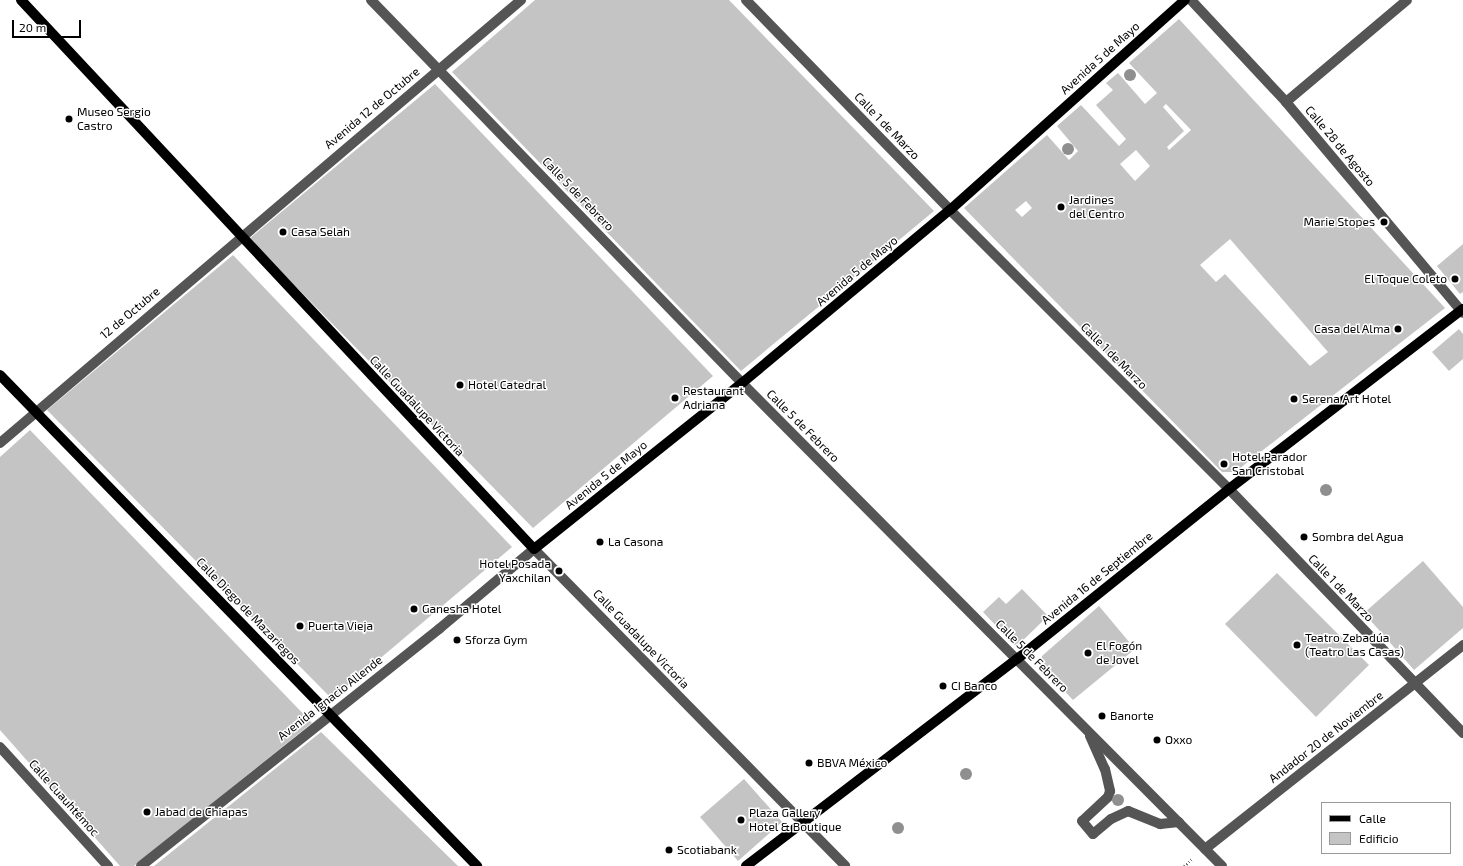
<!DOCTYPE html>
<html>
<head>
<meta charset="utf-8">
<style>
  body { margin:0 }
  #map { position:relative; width:1463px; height:866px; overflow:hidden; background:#fff; font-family:"Exo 2",sans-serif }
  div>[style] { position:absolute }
  .building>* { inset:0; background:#c4c4c4 }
  .path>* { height:2.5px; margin-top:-1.25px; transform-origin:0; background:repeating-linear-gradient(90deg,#777 0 1px,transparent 0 3px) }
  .minor>* { height:10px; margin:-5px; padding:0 5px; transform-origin:5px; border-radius:5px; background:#555 }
  .major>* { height:10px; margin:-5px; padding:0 5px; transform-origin:5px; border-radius:5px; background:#000 }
  .trees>* { width:12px; height:12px; margin:-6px; border-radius:50%; background:#8f8f8f }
  .dots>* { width:11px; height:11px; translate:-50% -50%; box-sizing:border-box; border:2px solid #fff; border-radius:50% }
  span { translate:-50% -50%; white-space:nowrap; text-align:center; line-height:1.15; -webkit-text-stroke:3px #fff; paint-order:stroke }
  .street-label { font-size:12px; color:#000 }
  .poi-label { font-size:12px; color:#000 }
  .left { translate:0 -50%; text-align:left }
  .right { translate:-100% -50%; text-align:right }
  .legend { position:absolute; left:1321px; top:802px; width:130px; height:52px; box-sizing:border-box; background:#fff; border:1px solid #999; margin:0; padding:5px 7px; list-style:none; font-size:12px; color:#000 }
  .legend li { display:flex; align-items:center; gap:8px; height:20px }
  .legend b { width:20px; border:1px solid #999 }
  .scale { position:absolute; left:12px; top:20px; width:69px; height:18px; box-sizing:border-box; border:2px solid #000; border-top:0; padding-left:5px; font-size:12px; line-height:14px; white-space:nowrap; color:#000; -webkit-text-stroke:3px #fff; paint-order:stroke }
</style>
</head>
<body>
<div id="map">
  <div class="building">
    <div style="clip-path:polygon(535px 0,729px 0,934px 211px,741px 371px,452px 72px)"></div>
    <div style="clip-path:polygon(evenodd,1179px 19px,1445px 308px,1235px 472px,1222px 472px,964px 208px,1047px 135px,1069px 160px,1078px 151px,1057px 126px,1081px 105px,1119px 146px,1126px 139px,1096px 105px,1113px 90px,1106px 83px,1118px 73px,1145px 104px,1157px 93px,1129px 63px,1179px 19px,1166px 104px,1191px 130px,1169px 150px,1167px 147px,1184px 131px,1163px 107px,1166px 104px,1179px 19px,1136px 150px,1150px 166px,1135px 181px,1120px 164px,1136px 150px,1179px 19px,1026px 201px,1032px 208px,1022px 217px,1015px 210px,1026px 201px,1179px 19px,1230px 239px,1328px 352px,1310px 366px,1225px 274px,1216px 282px,1200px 265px,1230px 239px)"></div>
    <div style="clip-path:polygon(435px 84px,713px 376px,533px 528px,249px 239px)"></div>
    <div style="clip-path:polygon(1463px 244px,1463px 292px,1460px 294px,1437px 266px)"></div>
    <div style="clip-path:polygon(233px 255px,512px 547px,332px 699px,47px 410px)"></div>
    <div style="clip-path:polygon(1459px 329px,1463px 334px,1463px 359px,1449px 371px,1432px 352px)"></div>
    <div style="clip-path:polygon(30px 430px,312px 723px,134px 866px,120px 866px,0 730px,0 457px)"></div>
    <div style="clip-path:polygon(1423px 561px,1463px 607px,1463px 628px,1414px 670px,1364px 613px)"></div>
    <div style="clip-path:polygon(1277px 573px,1369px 665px,1316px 717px,1225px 624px)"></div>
    <div style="clip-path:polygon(1022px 589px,1048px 616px,1016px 647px,983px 612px,999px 597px,1006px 604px)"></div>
    <div style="clip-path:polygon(1099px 606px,1135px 649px,1073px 700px,1041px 666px,1042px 656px)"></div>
    <div style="clip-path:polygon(321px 732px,458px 866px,154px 866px)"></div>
    <div style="clip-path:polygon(744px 779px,782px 822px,738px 861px,700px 817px)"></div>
  </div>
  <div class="path">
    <div style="left:1184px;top:866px;width:11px;rotate:-41deg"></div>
  </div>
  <div class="minor">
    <div style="left:371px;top:0;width:533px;rotate:45.91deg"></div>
    <div style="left:742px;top:383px;width:681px;rotate:45.18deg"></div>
    <div style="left:746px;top:0;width:293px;rotate:45.8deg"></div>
    <div style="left:950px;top:210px;width:395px;rotate:45deg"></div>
    <div style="left:1229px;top:489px;width:338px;rotate:46.2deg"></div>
    <div style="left:1191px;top:0;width:139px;rotate:47deg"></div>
    <div style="left:1286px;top:102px;width:275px;rotate:50deg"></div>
    <div style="left:1286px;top:102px;width:158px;rotate:-40.1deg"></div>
    <div style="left:0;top:443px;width:684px;rotate:-40.37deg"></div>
    <div style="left:1090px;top:736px;width:36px;rotate:66deg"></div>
    <div style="left:1105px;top:769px;width:23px;rotate:77deg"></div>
    <div style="left:1110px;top:791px;width:6px;rotate:108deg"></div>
    <div style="left:1108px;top:797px;width:35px;rotate:137deg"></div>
    <div style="left:1082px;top:821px;width:17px;rotate:50deg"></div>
    <div style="left:1093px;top:834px;width:23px;rotate:-40deg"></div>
    <div style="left:1111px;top:819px;width:19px;rotate:-25deg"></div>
    <div style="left:1128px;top:811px;width:35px;rotate:22deg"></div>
    <div style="left:1160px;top:824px;width:19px;rotate:-6deg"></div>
    <div style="left:0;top:747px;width:161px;rotate:47.8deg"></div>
    <div style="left:1205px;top:849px;width:329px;rotate:-38.3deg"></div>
    <div style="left:141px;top:866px;width:381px;rotate:-38.5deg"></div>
    <div style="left:439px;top:629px;width:124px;rotate:-40.1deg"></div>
    <div style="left:534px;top:549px;width:444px;rotate:45.5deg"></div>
  </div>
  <div class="major">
    <div style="left:21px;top:0;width:751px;rotate:46.94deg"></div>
    <div style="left:534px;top:549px;width:266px;rotate:-38.6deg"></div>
    <div style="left:742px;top:383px;width:271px;rotate:-39.8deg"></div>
    <div style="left:950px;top:210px;width:315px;rotate:-41.8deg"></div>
    <div style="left:0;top:375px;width:685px;rotate:45.83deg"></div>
    <div style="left:746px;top:866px;width:341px;rotate:-37.4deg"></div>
    <div style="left:1017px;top:659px;width:272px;rotate:-38.7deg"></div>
    <div style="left:1229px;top:489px;width:295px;rotate:-37.6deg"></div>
  </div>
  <div class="trees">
    <div style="left:1130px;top:75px"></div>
    <div style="left:1068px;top:149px"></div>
    <div style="left:1326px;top:490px"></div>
    <div style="left:966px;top:774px"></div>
    <div style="left:1118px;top:800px"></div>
    <div style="left:898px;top:828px"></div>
  </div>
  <div class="dots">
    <div style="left:69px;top:119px;background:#000"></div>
    <div style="left:1061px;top:207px;background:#000"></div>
    <div style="left:1384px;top:222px;background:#000"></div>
    <div style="left:283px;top:232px;background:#000"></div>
    <div style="left:1455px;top:279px;background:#000"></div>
    <div style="left:1398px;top:329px;background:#000"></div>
    <div style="left:460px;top:385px;background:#000"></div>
    <div style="left:675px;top:398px;background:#000"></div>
    <div style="left:1294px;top:399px;background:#000"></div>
    <div style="left:1224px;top:464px;background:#000"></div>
    <div style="left:1304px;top:537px;background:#000"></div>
    <div style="left:600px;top:542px;background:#000"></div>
    <div style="left:559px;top:571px;background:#000"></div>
    <div style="left:414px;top:609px;background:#000"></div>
    <div style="left:300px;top:626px;background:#000"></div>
    <div style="left:457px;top:640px;background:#000"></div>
    <div style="left:1297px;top:645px;background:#000"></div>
    <div style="left:1088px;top:653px;background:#000"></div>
    <div style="left:943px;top:686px;background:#000"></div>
    <div style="left:1102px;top:716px;background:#000"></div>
    <div style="left:1157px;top:740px;background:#000"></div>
    <div style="left:809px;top:763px;background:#000"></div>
    <div style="left:147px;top:812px;background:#000"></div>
    <div style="left:741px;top:820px;background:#000"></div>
    <div style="left:669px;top:850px;background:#000"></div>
  </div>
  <div class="street-label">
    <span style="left:1100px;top:58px;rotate:-42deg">Avenida 5 de Mayo</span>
    <span style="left:372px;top:108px;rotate:-40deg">Avenida 12 de Octubre</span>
    <span style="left:887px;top:126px;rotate:46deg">Calle 1 de Marzo</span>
    <span style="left:1340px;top:146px;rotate:50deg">Calle 28 de Agosto</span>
    <span style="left:578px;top:194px;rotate:46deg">Calle 5 de Febrero</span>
    <span style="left:857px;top:271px;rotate:-40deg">Avenida 5 de Mayo</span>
    <span style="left:130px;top:313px;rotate:-40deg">12 de Octubre</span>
    <span style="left:1114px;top:356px;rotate:45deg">Calle 1 de Marzo</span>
    <span style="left:417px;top:406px;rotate:47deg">Calle Guadalupe Victoria</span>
    <span style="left:803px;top:426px;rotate:45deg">Calle 5 de Febrero</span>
    <span style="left:606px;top:475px;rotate:-39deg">Avenida 5 de Mayo</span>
    <span style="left:1097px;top:578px;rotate:-39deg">Avenida 16 de Septiembre</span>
    <span style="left:1341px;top:588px;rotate:46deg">Calle 1 de Marzo</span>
    <span style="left:248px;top:611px;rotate:46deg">Calle Diego de Mazariegos</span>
    <span style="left:641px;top:639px;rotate:46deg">Calle Guadalupe Victoria</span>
    <span style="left:1032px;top:656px;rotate:45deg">Calle 5 de Febrero</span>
    <span style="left:330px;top:698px;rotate:-38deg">Avenida Ignacio Allende</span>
    <span style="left:1326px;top:737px;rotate:-38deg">Andador 20 de Noviembre</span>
    <span style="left:64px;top:798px;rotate:48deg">Calle Cuauhtémoc</span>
  </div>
  <div class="poi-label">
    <span class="left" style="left:77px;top:119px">Museo Sergio<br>Castro</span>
    <span class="left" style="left:1069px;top:207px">Jardines<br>del Centro</span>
    <span class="right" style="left:1375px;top:222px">Marie Stopes</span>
    <span class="left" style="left:291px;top:232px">Casa Selah</span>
    <span class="right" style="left:1447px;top:279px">El Toque Coleto</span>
    <span class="right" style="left:1390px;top:329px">Casa del Alma</span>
    <span class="left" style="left:468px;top:385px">Hotel Catedral</span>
    <span class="left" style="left:683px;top:398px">Restaurant<br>Adriana</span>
    <span class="left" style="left:1302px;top:399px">Serena Art Hotel</span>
    <span class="left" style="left:1232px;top:464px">Hotel Parador<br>San Cristobal</span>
    <span class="left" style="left:1312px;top:537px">Sombra del Agua</span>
    <span class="left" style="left:608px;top:542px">La Casona</span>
    <span class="right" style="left:551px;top:571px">Hotel Posada<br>Yaxchilan</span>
    <span class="left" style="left:422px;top:609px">Ganesha Hotel</span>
    <span class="left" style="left:308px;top:626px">Puerta Vieja</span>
    <span class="left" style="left:1305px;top:645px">Teatro Zebadúa<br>(Teatro Las Casas)</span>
    <span class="left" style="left:465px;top:640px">Sforza Gym</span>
    <span class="left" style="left:1096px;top:653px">El Fogón<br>de Jovel</span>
    <span class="left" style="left:951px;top:686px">CI Banco</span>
    <span class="left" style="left:1110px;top:716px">Banorte</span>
    <span class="left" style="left:1165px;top:740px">Oxxo</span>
    <span class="left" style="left:817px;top:763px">BBVA México</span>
    <span class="left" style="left:155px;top:812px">Jabad de Chiapas</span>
    <span class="left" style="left:749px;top:820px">Plaza Gallery<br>Hotel &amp; Boutique</span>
    <span class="left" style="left:677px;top:850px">Scotiabank</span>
  </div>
  <ul class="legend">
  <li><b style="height:5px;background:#000"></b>Calle</li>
  <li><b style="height:11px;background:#c4c4c4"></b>Edificio</li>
  </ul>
  <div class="scale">20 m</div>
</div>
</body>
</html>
